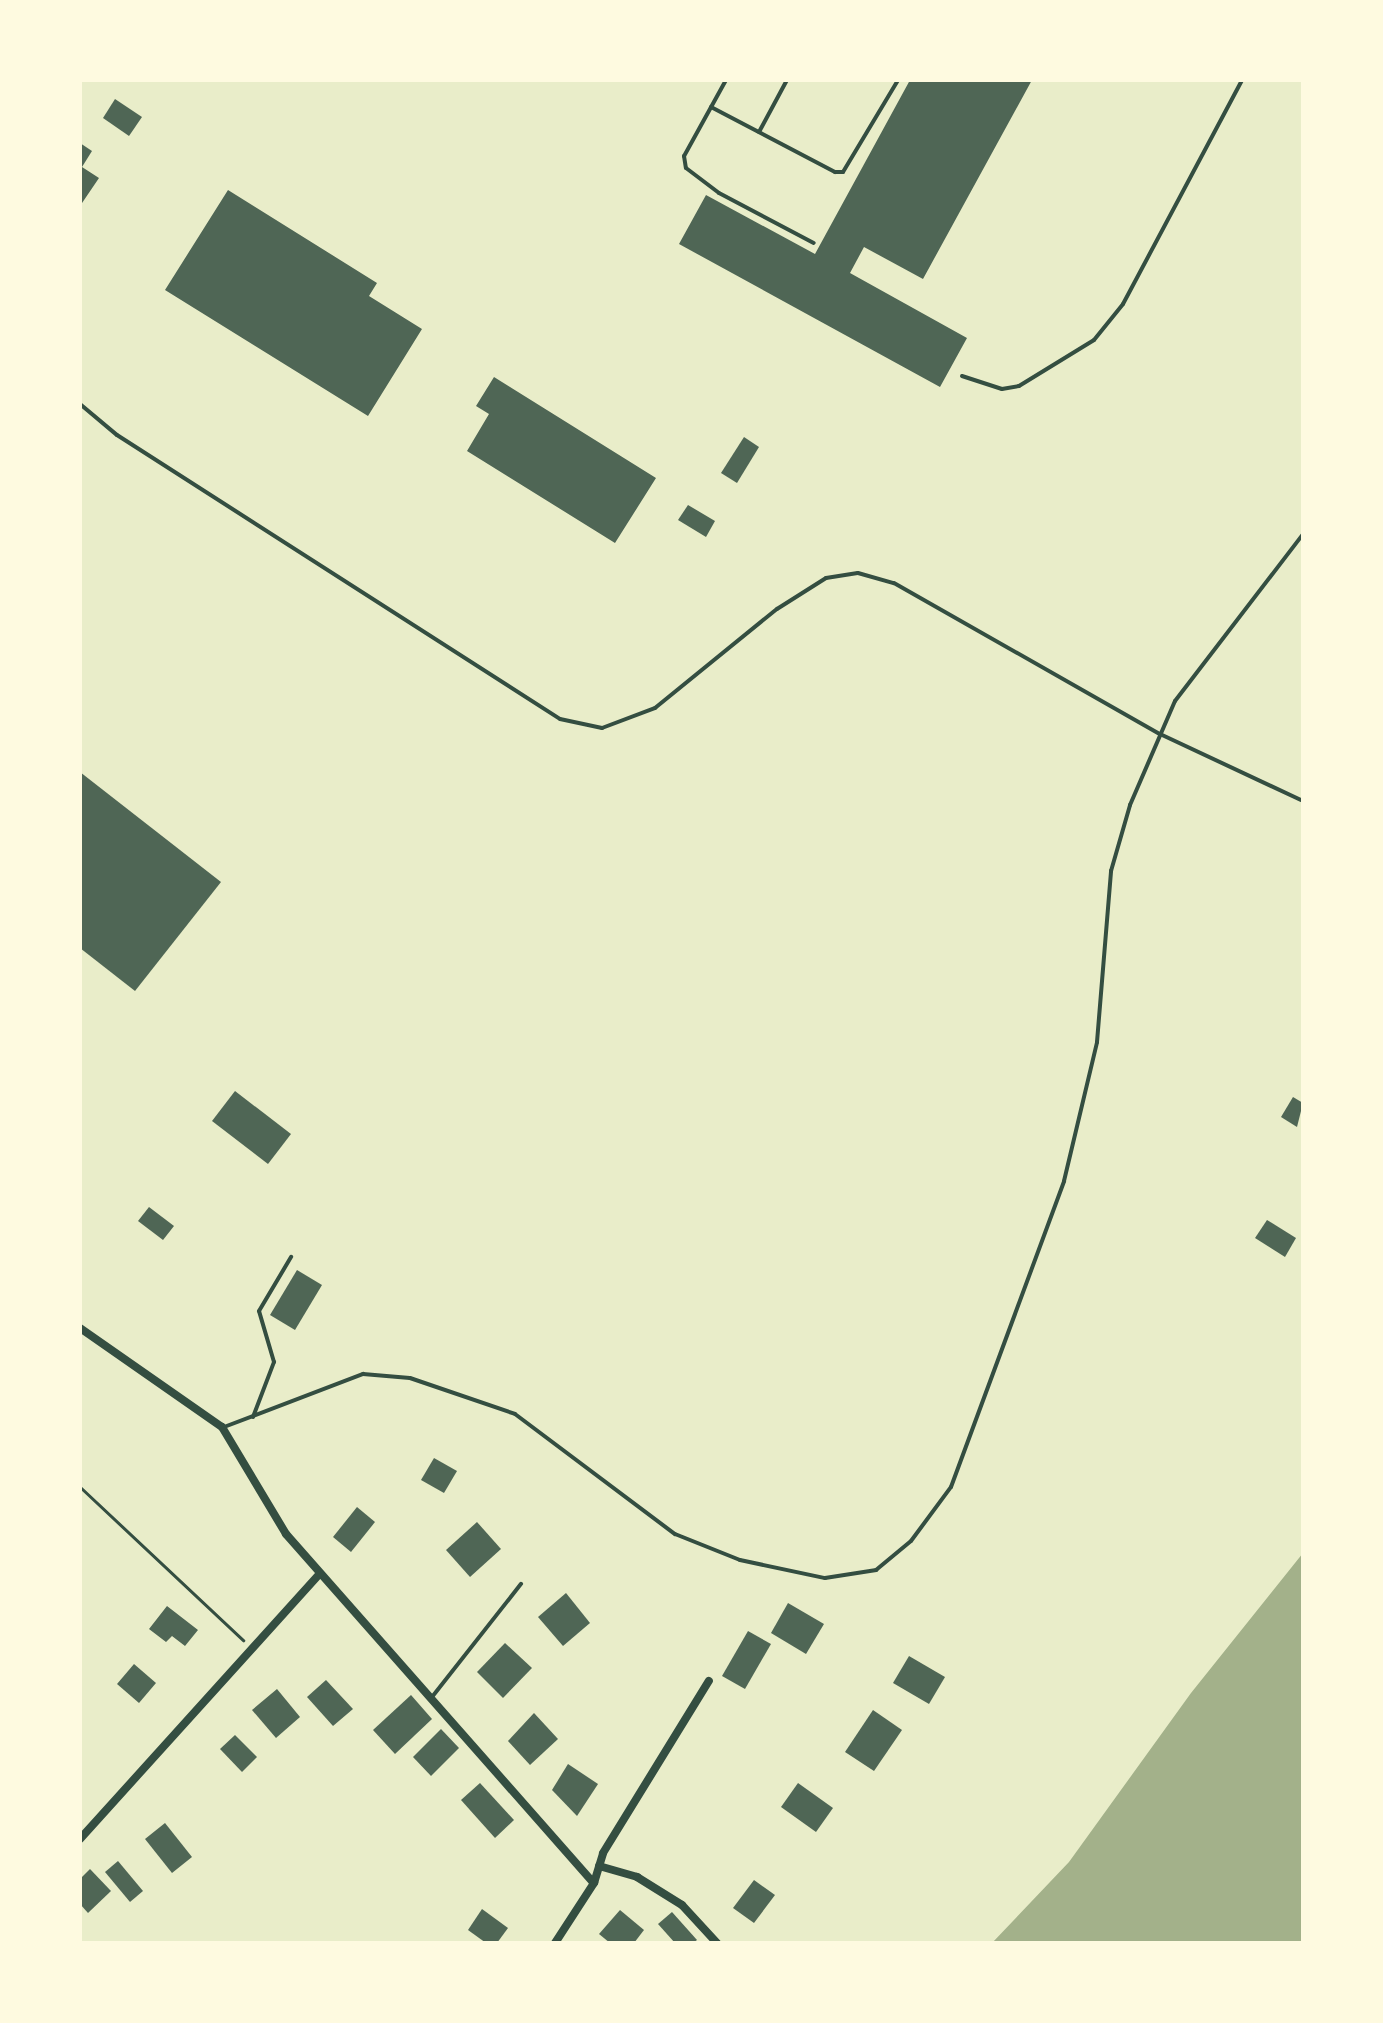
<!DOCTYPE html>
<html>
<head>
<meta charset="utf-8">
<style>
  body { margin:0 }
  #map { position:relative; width:1383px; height:2023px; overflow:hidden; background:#e9edc9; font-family:"IBM Plex Serif",serif }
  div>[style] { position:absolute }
  .water>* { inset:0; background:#a3b18a }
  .building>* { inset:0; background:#4f6655 }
  .path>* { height:3px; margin:-1.5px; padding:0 1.5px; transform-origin:1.5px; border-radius:1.5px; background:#344e41 }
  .service>* { height:4px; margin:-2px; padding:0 2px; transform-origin:2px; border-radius:2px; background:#344e41 }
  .minor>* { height:8px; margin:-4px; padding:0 4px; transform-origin:4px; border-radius:4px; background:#344e41 }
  span { translate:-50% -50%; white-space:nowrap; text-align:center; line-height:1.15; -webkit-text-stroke:7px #fefae0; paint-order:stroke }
  .frame { position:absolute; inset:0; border:82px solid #fefae0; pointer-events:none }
</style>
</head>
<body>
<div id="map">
  <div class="water">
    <div style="clip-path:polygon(1303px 1553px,1303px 1943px,992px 1943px,1069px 1862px,1191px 1693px)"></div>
  </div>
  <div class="building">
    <div style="clip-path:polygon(910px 80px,1032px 80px,923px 279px,864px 247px,850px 273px,967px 338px,940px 387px,679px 244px,706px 195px,815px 254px)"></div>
    <div style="clip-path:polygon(115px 99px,142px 117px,129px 136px,103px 118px)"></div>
    <div style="clip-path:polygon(80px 143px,92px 151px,82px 167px,99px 178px,80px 206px)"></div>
    <div style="clip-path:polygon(228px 190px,377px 283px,369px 296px,422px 329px,368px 416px,165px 290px)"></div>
    <div style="clip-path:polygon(494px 377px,656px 478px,615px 543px,467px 451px,489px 414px,476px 406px)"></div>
    <div style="clip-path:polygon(744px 437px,759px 447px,737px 483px,721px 473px)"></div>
    <div style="clip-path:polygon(688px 505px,715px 521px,706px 537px,678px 520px)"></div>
    <div style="clip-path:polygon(80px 772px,221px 882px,135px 991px,80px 948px)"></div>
    <div style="clip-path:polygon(235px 1091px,291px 1134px,268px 1164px,212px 1121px)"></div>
    <div style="clip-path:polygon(1293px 1097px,1303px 1103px,1297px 1127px,1281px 1117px)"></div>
    <div style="clip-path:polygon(149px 1207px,174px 1226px,163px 1240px,138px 1221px)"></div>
    <div style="clip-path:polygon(1267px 1220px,1296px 1238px,1285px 1257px,1255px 1238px)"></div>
    <div style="clip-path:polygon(297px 1270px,322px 1285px,295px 1330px,270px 1315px)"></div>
    <div style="clip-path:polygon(434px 1458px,457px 1471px,444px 1493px,421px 1480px)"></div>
    <div style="clip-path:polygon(357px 1507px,375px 1522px,351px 1552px,333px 1537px)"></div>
    <div style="clip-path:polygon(477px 1522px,501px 1549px,470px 1577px,446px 1550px)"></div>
    <div style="clip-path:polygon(566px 1593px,590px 1623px,563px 1646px,538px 1617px)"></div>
    <div style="clip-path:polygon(788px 1603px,824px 1624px,806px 1654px,771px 1633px)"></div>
    <div style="clip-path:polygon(167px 1606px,198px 1630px,185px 1646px,172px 1636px,166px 1642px,149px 1629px)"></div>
    <div style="clip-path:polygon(748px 1631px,771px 1644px,745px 1689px,722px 1676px)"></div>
    <div style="clip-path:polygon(505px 1643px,532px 1668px,503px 1698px,477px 1672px)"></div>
    <div style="clip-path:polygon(909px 1656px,945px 1677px,929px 1704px,893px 1683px)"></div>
    <div style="clip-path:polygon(134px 1664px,156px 1683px,139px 1703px,117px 1684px)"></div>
    <div style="clip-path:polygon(326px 1680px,353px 1709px,333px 1726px,307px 1697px)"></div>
    <div style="clip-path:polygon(277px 1689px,300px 1717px,276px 1738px,252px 1710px)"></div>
    <div style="clip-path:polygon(411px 1695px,432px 1719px,395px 1754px,373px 1730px)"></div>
    <div style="clip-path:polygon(873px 1710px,902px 1730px,874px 1771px,845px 1752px)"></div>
    <div style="clip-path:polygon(534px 1713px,558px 1739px,530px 1765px,508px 1741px)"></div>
    <div style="clip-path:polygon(441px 1729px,459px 1748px,431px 1776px,413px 1757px)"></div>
    <div style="clip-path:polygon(235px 1735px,257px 1757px,242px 1772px,220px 1749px)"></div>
    <div style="clip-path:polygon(568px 1764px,598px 1784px,577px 1816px,552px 1790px)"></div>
    <div style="clip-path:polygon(480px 1783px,514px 1820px,495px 1838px,461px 1800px)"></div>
    <div style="clip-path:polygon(798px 1783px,833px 1808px,816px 1832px,781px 1807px)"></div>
    <div style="clip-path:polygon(165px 1823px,192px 1857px,172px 1873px,145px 1839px)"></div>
    <div style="clip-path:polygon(118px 1861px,143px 1891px,130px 1902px,105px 1872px)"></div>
    <div style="clip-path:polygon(90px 1869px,111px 1891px,88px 1913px,80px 1904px,80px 1879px)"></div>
    <div style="clip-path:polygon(754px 1880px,775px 1895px,754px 1923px,733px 1908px)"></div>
    <div style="clip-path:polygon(482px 1909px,508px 1928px,497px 1943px,486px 1943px,468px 1930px)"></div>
    <div style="clip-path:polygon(620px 1910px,644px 1930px,634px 1943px,610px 1943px,599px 1934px)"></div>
    <div style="clip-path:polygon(672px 1912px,697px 1940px,693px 1943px,675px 1943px,658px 1924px)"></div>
  </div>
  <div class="path">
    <div style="left:80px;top:1487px;width:224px;rotate:43.2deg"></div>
  </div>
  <div class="service">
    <div style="left:726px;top:80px;width:87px;rotate:118.9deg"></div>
    <div style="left:684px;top:156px;width:12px;rotate:81deg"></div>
    <div style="left:686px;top:168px;width:41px;rotate:37.1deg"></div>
    <div style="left:719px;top:193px;width:107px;rotate:27.8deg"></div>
    <div style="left:711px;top:107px;width:140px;rotate:27.7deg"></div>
    <div style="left:835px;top:172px;width:8px"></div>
    <div style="left:843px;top:172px;width:107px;rotate:-59.1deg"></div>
    <div style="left:759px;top:132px;width:59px;rotate:-61.7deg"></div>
    <div style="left:962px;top:376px;width:42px;rotate:18deg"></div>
    <div style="left:1002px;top:389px;width:17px;rotate:-10deg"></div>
    <div style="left:1019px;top:386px;width:88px;rotate:-31.5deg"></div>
    <div style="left:1094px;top:340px;width:46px;rotate:-51.1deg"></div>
    <div style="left:1123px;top:304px;width:254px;rotate:-62deg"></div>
    <div style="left:80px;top:404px;width:48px;rotate:40deg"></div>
    <div style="left:117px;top:435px;width:526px;rotate:32.66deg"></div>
    <div style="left:560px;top:719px;width:43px;rotate:12.1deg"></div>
    <div style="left:602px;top:728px;width:57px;rotate:-20.7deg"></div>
    <div style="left:655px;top:708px;width:157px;rotate:-39.1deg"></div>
    <div style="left:777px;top:609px;width:58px;rotate:-32.3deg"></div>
    <div style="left:826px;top:578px;width:32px;rotate:-9deg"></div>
    <div style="left:858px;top:573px;width:37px;rotate:16deg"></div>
    <div style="left:894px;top:583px;width:306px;rotate:29.6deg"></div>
    <div style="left:1160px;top:734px;width:158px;rotate:25.1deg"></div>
    <div style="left:253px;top:1417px;width:59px;rotate:-69.1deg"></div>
    <div style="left:274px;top:1362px;width:53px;rotate:-106.4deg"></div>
    <div style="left:259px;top:1311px;width:63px;rotate:-59.3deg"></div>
    <div style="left:224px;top:1427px;width:149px;rotate:-20.9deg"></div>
    <div style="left:363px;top:1374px;width:47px;rotate:4.9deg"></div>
    <div style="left:410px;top:1378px;width:111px;rotate:18.9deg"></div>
    <div style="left:515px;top:1414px;width:200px;rotate:36.9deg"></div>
    <div style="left:675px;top:1534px;width:70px;rotate:21.8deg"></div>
    <div style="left:740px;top:1560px;width:87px;rotate:12deg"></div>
    <div style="left:825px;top:1578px;width:52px;rotate:-8.9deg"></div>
    <div style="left:876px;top:1570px;width:45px;rotate:-39.6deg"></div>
    <div style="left:911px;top:1541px;width:67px;rotate:-53.5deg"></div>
    <div style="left:951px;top:1487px;width:326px;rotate:-69.7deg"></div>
    <div style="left:1064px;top:1181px;width:143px;rotate:-76.6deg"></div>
    <div style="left:1097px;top:1042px;width:172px;rotate:-85.3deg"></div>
    <div style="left:1111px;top:871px;width:69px;rotate:-73.9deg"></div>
    <div style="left:1130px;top:805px;width:113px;rotate:-66.6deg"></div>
    <div style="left:1175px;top:701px;width:210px;rotate:-52.5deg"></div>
    <div style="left:432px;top:1697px;width:144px;rotate:-51.8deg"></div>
  </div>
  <div class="minor">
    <div style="left:80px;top:1328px;width:173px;rotate:34.9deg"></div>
    <div style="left:222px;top:1427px;width:125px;rotate:59.1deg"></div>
    <div style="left:286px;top:1534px;width:465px;rotate:48.6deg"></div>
    <div style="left:80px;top:1839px;width:358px;rotate:-47.9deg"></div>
    <div style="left:599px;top:1866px;width:40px;rotate:16deg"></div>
    <div style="left:637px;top:1877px;width:53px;rotate:31.9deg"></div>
    <div style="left:682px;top:1905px;width:52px;rotate:47.4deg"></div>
    <div style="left:555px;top:1943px;width:72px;rotate:-57deg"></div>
    <div style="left:594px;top:1883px;width:31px;rotate:-73deg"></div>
    <div style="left:603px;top:1853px;width:202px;rotate:-58.4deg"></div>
  </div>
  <div class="frame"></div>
</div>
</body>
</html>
